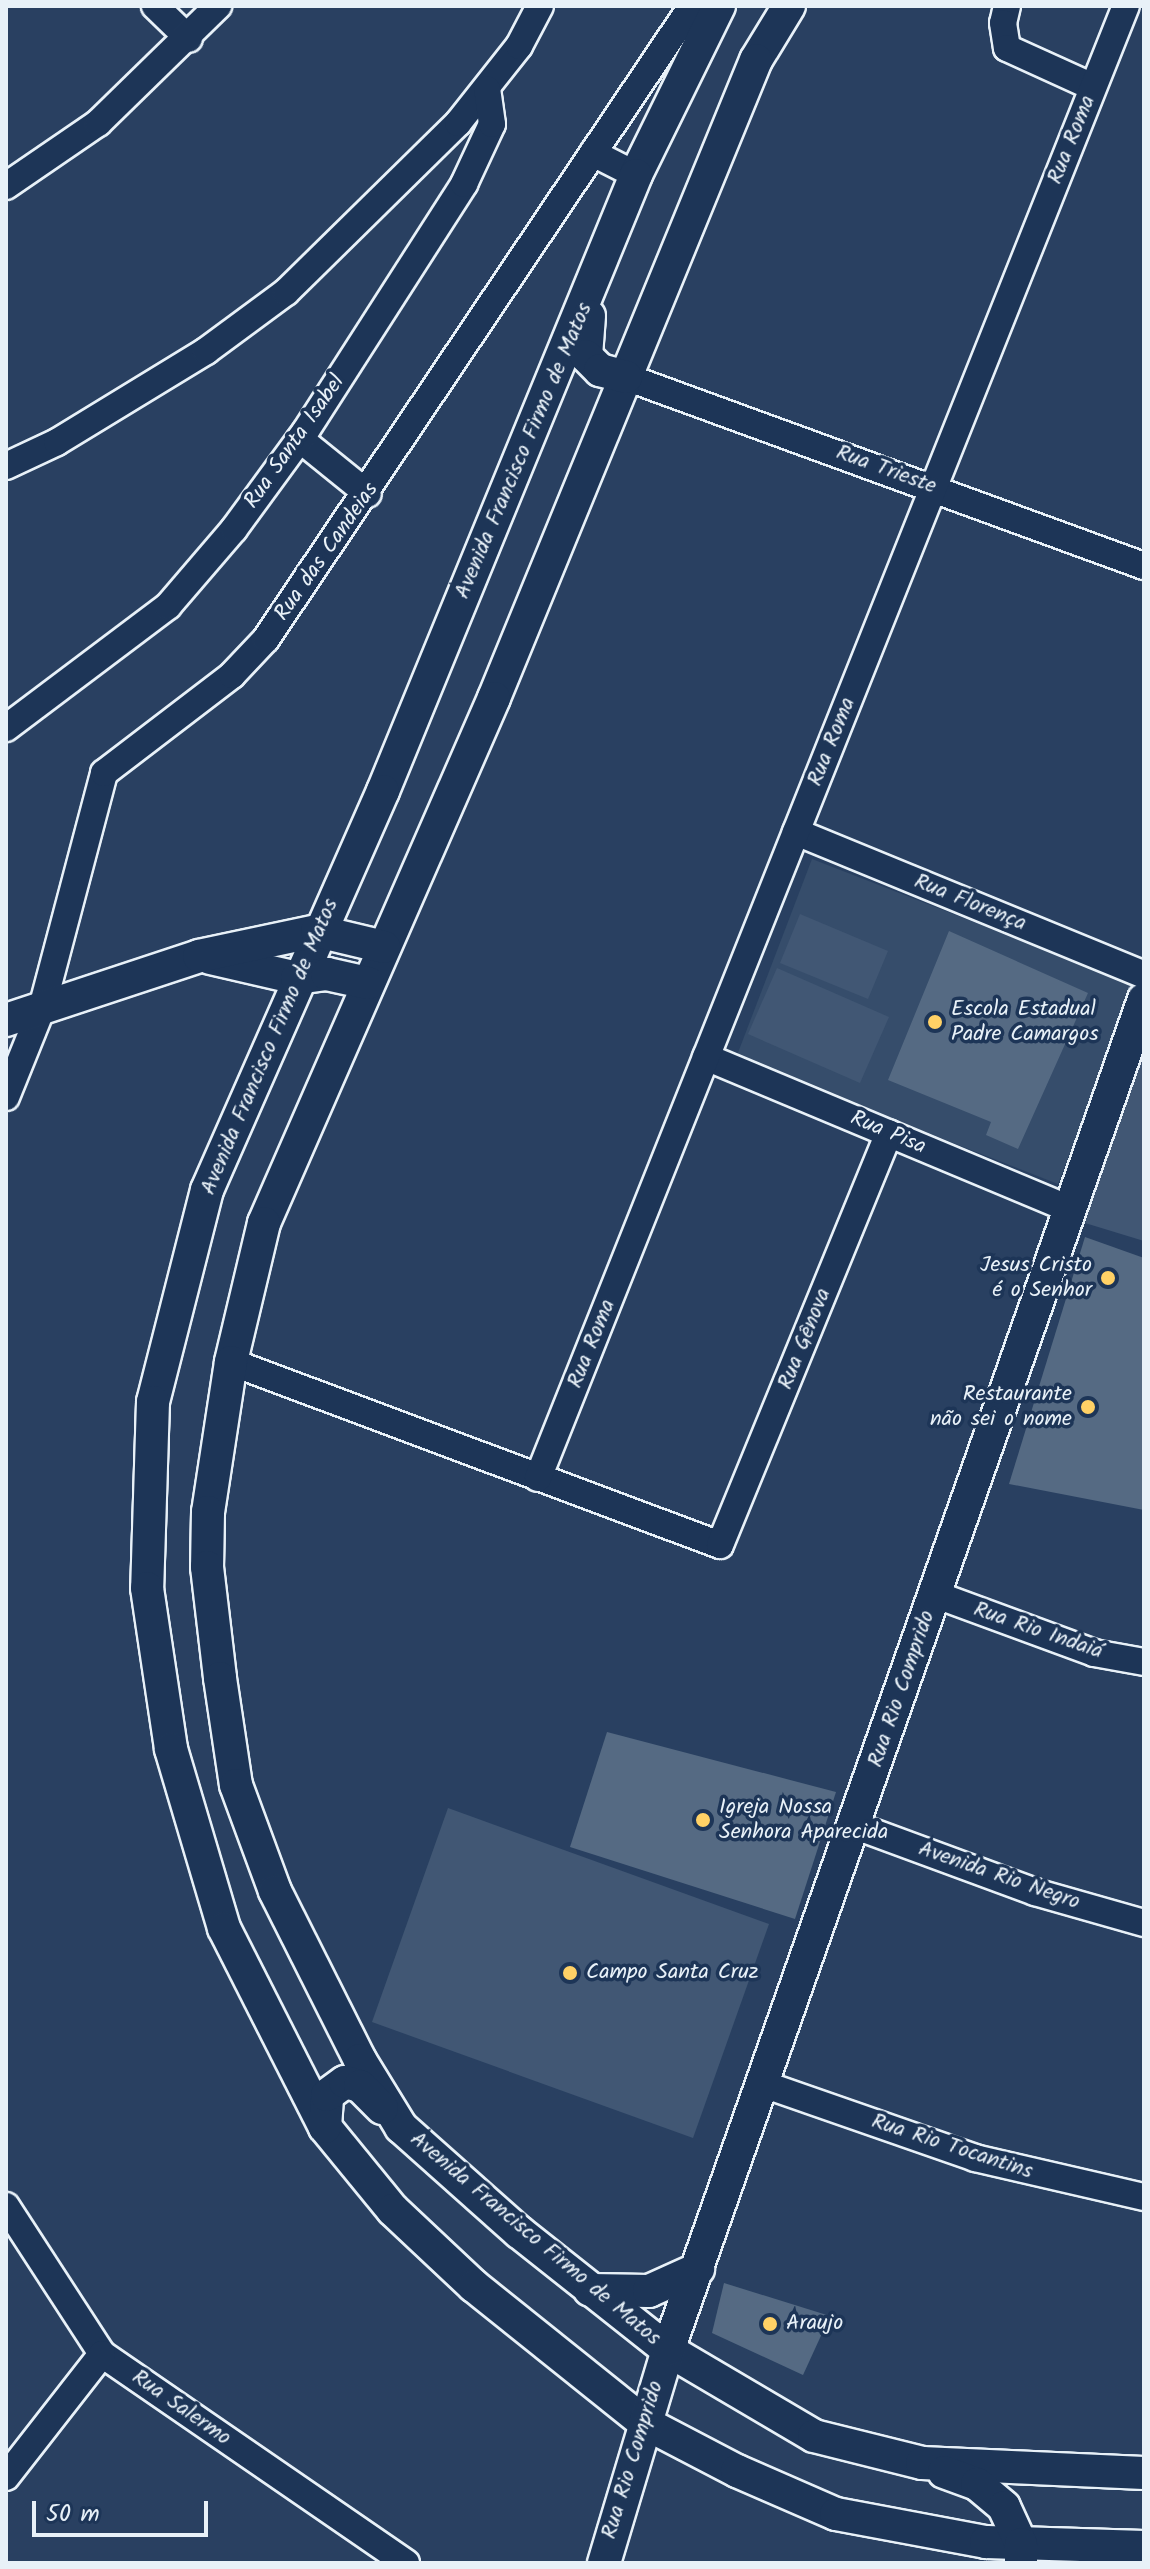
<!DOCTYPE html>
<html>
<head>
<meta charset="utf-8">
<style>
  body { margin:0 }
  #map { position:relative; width:1150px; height:2569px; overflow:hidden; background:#294061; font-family:Kalam,sans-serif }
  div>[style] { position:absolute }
  .built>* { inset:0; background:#364d6b }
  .green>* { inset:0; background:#415774 }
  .building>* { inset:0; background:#556a83 }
  .roads { filter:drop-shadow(2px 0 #e8f1f8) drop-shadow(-2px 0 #e8f1f8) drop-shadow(0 2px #e8f1f8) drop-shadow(0 -2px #e8f1f8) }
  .minor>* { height:26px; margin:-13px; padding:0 13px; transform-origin:13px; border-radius:13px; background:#1d3557 }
  .tertiary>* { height:32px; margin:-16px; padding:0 16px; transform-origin:16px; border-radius:16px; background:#1d3557 }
  .dots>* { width:22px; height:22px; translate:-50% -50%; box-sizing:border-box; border:4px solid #1d3557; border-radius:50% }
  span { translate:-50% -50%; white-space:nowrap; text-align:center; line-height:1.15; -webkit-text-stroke:7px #1d3557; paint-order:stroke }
  .street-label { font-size:22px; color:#e8f1f8 }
  .poi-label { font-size:22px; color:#e8f1f8 }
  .left { translate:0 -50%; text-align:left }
  .right { translate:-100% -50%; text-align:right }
  .frame { position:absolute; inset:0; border:8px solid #e8f1f8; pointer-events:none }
  .scale { position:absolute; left:32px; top:2501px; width:176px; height:36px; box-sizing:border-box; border:4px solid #e8f1f8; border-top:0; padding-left:10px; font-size:24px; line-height:28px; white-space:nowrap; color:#e8f1f8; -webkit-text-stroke:6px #1d3557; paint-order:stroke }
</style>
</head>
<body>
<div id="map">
  <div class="built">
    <div style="clip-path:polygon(812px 859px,1135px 985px,1058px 1184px,736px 1058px)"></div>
  </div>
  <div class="green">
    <div style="clip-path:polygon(800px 914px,888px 951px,868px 999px,780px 963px)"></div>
    <div style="clip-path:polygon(777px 968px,889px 1017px,860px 1083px,748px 1034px)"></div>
    <div style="clip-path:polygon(1135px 1060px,1144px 1060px,1144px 1241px,1085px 1223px)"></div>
    <div style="clip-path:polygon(448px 1808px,769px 1924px,693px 2138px,372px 2022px)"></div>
  </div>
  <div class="building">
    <div style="clip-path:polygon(949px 931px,1088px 993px,1018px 1149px,986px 1135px,991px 1122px,888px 1080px)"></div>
    <div style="clip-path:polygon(1085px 1237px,1144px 1258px,1144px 1510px,1009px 1484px)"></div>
    <div style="clip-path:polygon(607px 1732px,836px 1792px,795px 1919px,570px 1847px)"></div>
    <div style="clip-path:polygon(724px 2283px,830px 2316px,803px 2375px,712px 2333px)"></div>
  </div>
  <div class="roads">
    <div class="minor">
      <div style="left:155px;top:6px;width:47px;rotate:44.1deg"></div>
      <div style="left:1007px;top:6px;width:17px;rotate:103deg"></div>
      <div style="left:1003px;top:23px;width:25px;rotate:81deg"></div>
      <div style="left:1007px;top:48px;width:94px;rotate:24.4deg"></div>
      <div style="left:593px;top:153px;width:48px;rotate:27.1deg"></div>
      <div style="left:6px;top:186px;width:112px;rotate:-34.4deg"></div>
      <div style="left:98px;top:123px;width:168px;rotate:-44.3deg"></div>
      <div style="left:626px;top:377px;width:551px;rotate:20.05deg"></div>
      <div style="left:300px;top:439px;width:87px;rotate:39deg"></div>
      <div style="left:6px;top:466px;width:56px;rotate:-25.2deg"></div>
      <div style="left:57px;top:442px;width:175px;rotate:-31.4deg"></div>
      <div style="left:206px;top:351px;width:99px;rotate:-36.4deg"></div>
      <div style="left:286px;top:292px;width:241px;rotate:-44.5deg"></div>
      <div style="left:458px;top:123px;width:98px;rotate:-51.6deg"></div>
      <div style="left:519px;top:46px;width:45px;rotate:-62.3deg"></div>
      <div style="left:6px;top:728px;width:203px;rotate:-37deg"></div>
      <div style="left:168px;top:606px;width:101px;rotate:-49.4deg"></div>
      <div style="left:234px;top:529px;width:120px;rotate:-53.8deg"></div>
      <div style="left:305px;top:432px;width:295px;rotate:-57.3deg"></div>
      <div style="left:464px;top:184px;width:66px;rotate:-65deg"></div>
      <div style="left:492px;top:124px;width:35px;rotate:-98deg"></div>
      <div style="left:796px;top:832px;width:376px;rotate:22.3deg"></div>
      <div style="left:706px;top:1057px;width:394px;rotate:22.7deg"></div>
      <div style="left:6px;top:1097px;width:96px;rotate:-68deg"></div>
      <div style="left:42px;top:1008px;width:243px;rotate:-75.2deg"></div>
      <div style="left:104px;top:773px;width:161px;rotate:-37.4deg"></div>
      <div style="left:232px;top:675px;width:50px;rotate:-46.6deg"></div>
      <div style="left:266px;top:639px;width:763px;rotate:-56.06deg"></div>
      <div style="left:231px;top:1362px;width:522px;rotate:20.52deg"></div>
      <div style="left:720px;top:1545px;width:445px;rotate:-67.7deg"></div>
      <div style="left:538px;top:1478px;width:1585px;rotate:-68.23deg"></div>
      <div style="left:934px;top:1594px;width:171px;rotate:20.2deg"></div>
      <div style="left:1094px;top:1653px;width:51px;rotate:10.2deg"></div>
      <div style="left:856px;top:1826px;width:191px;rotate:20.2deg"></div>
      <div style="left:1035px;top:1892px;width:113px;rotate:15.9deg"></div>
      <div style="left:763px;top:2084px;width:225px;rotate:19.2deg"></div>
      <div style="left:975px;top:2158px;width:173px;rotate:13deg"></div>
      <div style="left:6px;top:2206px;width:176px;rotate:57deg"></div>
      <div style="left:102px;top:2354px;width:369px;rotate:34.5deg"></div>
      <div style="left:6px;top:2477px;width:156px;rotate:-52deg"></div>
    </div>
    <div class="tertiary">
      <div style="left:719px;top:6px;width:188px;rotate:116.2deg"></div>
      <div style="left:636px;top:175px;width:666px;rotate:112.33deg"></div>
      <div style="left:383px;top:791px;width:436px;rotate:113.8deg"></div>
      <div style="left:207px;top:1190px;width:219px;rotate:104.3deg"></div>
      <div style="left:153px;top:1402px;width:186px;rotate:91.8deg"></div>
      <div style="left:147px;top:1588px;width:163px;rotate:81.5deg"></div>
      <div style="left:171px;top:1749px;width:187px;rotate:73.5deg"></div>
      <div style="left:224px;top:1928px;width:223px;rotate:63.1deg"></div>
      <div style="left:325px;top:2127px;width:107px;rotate:50.7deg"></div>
      <div style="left:393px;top:2210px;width:111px;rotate:43.2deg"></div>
      <div style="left:474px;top:2286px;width:219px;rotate:38.7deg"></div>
      <div style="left:645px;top:2423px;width:104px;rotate:27.6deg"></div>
      <div style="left:737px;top:2471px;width:108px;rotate:23.5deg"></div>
      <div style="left:836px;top:2514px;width:153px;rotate:10.6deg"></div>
      <div style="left:986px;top:2542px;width:158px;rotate:1.8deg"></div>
      <div style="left:789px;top:6px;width:63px;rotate:121.4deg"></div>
      <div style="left:756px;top:60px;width:690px;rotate:112.33deg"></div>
      <div style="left:494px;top:698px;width:573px;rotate:113.66deg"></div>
      <div style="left:264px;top:1223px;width:143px;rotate:103.4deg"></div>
      <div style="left:231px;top:1362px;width:152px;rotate:98.7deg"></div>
      <div style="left:208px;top:1512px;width:55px;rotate:91deg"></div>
      <div style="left:207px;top:1567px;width:112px;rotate:83.3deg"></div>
      <div style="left:220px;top:1678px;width:108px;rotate:81.5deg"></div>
      <div style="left:236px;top:1785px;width:113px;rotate:69.8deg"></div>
      <div style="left:275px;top:1891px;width:189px;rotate:63.3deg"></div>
      <div style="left:360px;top:2060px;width:79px;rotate:58.5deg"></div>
      <div style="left:401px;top:2127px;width:158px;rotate:41.7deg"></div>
      <div style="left:519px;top:2232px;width:190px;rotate:38.4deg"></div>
      <div style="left:668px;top:2350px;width:169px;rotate:30.5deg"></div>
      <div style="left:814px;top:2436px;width:111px;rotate:14deg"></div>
      <div style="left:922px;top:2463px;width:222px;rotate:2.6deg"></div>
      <div style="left:589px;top:316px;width:40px;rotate:94.3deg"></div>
      <div style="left:586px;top:356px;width:20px;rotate:45deg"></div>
      <div style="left:600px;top:370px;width:27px;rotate:15deg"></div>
      <div style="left:210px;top:958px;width:89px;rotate:12.9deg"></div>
      <div style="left:297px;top:978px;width:30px;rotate:-8deg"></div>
      <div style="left:327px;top:974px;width:42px;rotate:12.4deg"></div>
      <div style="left:6px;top:1020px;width:203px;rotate:-18.3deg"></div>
      <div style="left:199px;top:956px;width:121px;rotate:-12deg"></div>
      <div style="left:317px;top:931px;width:69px;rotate:13.4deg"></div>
      <div style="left:325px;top:2127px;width:32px;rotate:-86deg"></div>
      <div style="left:327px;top:2095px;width:22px;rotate:-36deg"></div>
      <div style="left:345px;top:2082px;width:16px;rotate:15deg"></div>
      <div style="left:360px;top:2086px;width:31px;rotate:45deg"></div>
      <div style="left:590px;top:2290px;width:59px;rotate:1deg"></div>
      <div style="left:649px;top:2291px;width:54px;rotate:-24.2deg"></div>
      <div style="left:944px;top:2472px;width:35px;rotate:20deg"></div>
      <div style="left:977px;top:2484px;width:35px;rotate:40deg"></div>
      <div style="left:1004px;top:2507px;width:41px;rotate:65.3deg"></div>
      <div style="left:1021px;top:2544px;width:18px;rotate:90deg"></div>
      <div style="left:604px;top:2563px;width:222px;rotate:-73.3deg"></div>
      <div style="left:668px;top:2350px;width:1432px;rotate:-70.59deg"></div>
    </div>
  </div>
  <div class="dots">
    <div style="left:935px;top:1022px;background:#ffd166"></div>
    <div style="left:1108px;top:1278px;background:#ffd166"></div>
    <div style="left:1088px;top:1407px;background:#ffd166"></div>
    <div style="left:703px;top:1820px;background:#ffd166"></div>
    <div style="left:570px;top:1973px;background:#ffd166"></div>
    <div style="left:770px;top:2324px;background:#ffd166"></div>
  </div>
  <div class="street-label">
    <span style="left:1072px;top:140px;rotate:-68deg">Rua Roma</span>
    <span style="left:295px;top:442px;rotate:-55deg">Rua Santa Isabel</span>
    <span style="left:524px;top:451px;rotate:-67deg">Avenida Francisco Firmo de Matos</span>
    <span style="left:886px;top:470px;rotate:20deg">Rua Trieste</span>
    <span style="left:327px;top:552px;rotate:-55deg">Rua das Candeias</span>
    <span style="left:832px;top:742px;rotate:-68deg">Rua Roma</span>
    <span style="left:970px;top:903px;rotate:22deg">Rua Florença</span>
    <span style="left:270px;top:1047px;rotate:-67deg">Avenida Francisco Firmo de Matos</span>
    <span style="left:888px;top:1133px;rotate:23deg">Rua Pisa</span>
    <span style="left:805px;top:1339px;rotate:-68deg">Rua Gênova</span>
    <span style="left:592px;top:1344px;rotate:-68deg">Rua Roma</span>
    <span style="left:1038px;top:1631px;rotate:19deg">Rua Rio Indaiá</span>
    <span style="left:902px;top:1689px;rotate:-71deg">Rua Rio Comprido</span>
    <span style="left:999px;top:1876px;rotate:19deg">Avenida Rio Negro</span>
    <span style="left:952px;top:2147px;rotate:18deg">Rua Rio Tocantins</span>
    <span style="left:535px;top:2239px;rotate:40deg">Avenida Francisco Firmo de Matos</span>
    <span style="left:181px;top:2408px;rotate:35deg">Rua Salermo</span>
    <span style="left:633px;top:2460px;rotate:-73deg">Rua Rio Comprido</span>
  </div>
  <div class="poi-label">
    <span class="left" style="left:951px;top:1022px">Escola Estadual<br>Padre Camargos</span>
    <span class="right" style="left:1092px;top:1278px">Jesus Cristo<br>é o Senhor</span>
    <span class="right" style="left:1072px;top:1407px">Restaurante<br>não sei o nome</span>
    <span class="left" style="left:719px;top:1820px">Igreja Nossa<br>Senhora Aparecida</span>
    <span class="left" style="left:586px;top:1973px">Campo Santa Cruz</span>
    <span class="left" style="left:786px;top:2324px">Araujo</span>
  </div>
  <div class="frame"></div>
  <div class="scale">50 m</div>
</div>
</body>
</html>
